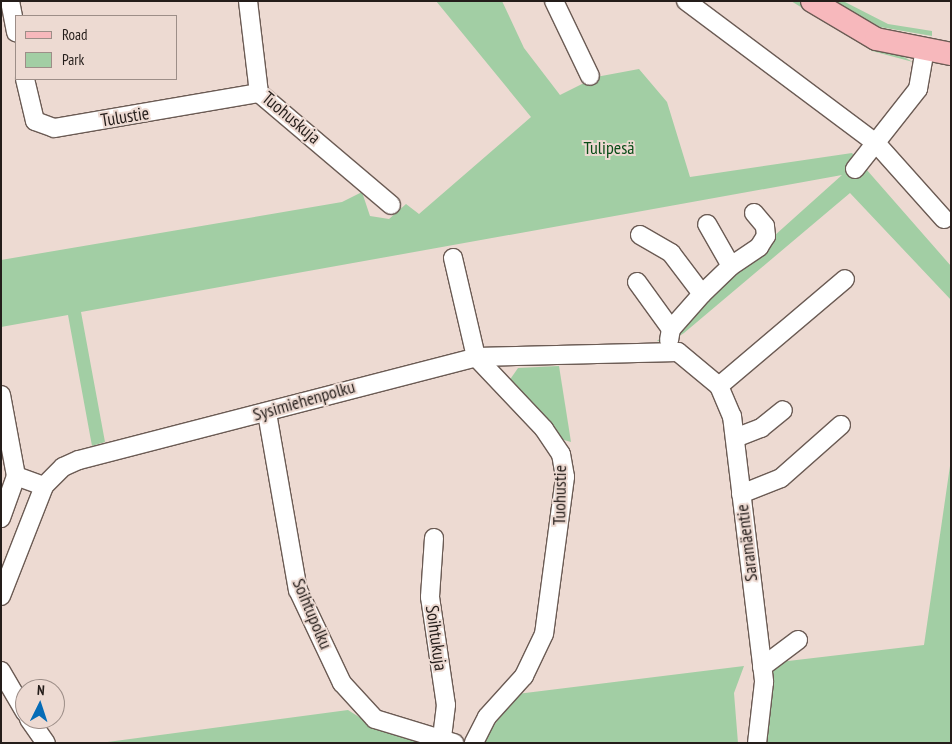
<!DOCTYPE html>
<html>
<head>
<meta charset="utf-8">
<style>
  body { margin:0 }
  #map { position:relative; width:952px; height:744px; overflow:hidden; background:#eddad2; font-family:"PT Sans Narrow",sans-serif }
  div>[style] { position:absolute }
  .green>* { inset:0; background:#a2cea4 }
  .roads { filter:drop-shadow(1px 0 #6b5b54) drop-shadow(-1px 0 #6b5b54) drop-shadow(0 1px #6b5b54) drop-shadow(0 -1px #6b5b54) }
  .minor>* { height:18px; margin:-9px; padding:0 9px; transform-origin:9px; border-radius:9px; background:#fff }
  .major>* { height:22px; margin:-11px; padding:0 11px; transform-origin:11px; border-radius:11px; background:#f7b8bc }
  span { translate:-50% -50%; white-space:nowrap; text-align:center; line-height:1.15; -webkit-text-stroke:4px #eddad2; paint-order:stroke }
  .street-label { font-size:18px; color:#241d1a }
  .park-label { font-size:18px; color:#0b4d18 }
  .frame { position:absolute; inset:0; border:2px solid #241d1a; pointer-events:none }
  .legend { position:absolute; left:15px; top:15px; width:162px; height:65px; box-sizing:border-box; background:#eddad2; border:1px solid #9d8e88; margin:0; padding:6px 9px; list-style:none; font-size:15px; color:#241d1a }
  .legend li { display:flex; align-items:center; gap:10px; height:25px }
  .legend b { width:25px; border:1px solid #9d8e88 }
  .north { position:absolute; left:15px; top:679px; width:50px; height:50px; box-sizing:border-box; background:#eddad2; border:1px solid #9d8e88; border-radius:50%; rotate:4deg; font-size:14px; font-weight:700; line-height:20px; text-align:center; color:#241d1a }
  .north::after { content:''; display:block; margin:auto; width:18px; height:22px; background:#056cb7; clip-path:polygon(50% 0,100% 100%,50% 72%,0 100%) }
</style>
</head>
<body>
<div id="map">
  <div class="green">
    <div style="clip-path:polygon(436px 1px,502px 1px,524px 48px,560px 95px,596px 77px,639px 69px,667px 102px,690px 177px,852px 153px,951px 266px,951px 300px,850px 193px,684px 333px,670px 342px,657px 341px,842px 175px,81px 312px,105px 442px,92px 446px,68px 315px,1px 327px,1px 260px,342px 202px,362px 192px,370px 216px,389px 219px,406px 204px,419px 214px,531px 117px)"></div>
    <div style="clip-path:polygon(791px 1px,801px 1px,913px 62px,872px 51px)"></div>
    <div style="clip-path:polygon(832px 1px,843px 1px,888px 24px,932px 31px,932px 36px,880px 27px)"></div>
    <div style="clip-path:polygon(559px 366px,571px 442px,564px 440px,509px 381px,518px 368px)"></div>
    <div style="clip-path:polygon(951px 459px,951px 743px,766px 743px,771px 663px,924px 645px)"></div>
    <div style="clip-path:polygon(744px 666px,734px 693px,738px 743px,481px 743px,517px 694px)"></div>
    <div style="clip-path:polygon(348px 710px,367px 722px,429px 743px,100px 743px)"></div>
  </div>
  <div class="roads">
    <div class="minor">
      <div style="left:10px;top:1px;width:32px;rotate:79deg"></div>
      <div style="left:248px;top:1px;width:93px;rotate:83.2deg"></div>
      <div style="left:259px;top:93px;width:173px;rotate:40.3deg"></div>
      <div style="left:554px;top:1px;width:83px;rotate:64.4deg"></div>
      <div style="left:686px;top:1px;width:237px;rotate:36.8deg"></div>
      <div style="left:876px;top:143px;width:102px;rotate:48.2deg"></div>
      <div style="left:25px;top:79px;width:43px;rotate:76.6deg"></div>
      <div style="left:35px;top:121px;width:20px;rotate:20deg"></div>
      <div style="left:54px;top:128px;width:208px;rotate:-9.7deg"></div>
      <div style="left:855px;top:169px;width:102px;rotate:-51.8deg"></div>
      <div style="left:918px;top:89px;width:41px;rotate:-80.1deg"></div>
      <div style="left:640px;top:235px;width:36px;rotate:30deg"></div>
      <div style="left:671px;top:253px;width:51px;rotate:52.9deg"></div>
      <div style="left:702px;top:294px;width:47px;rotate:131.5deg"></div>
      <div style="left:453px;top:258px;width:102px;rotate:76.9deg"></div>
      <div style="left:476px;top:357px;width:99px;rotate:46.6deg"></div>
      <div style="left:544px;top:429px;width:30px;rotate:56deg"></div>
      <div style="left:561px;top:454px;width:23px;rotate:80deg"></div>
      <div style="left:565px;top:477px;width:158px;rotate:97.6deg"></div>
      <div style="left:544px;top:634px;width:47px;rotate:115.5deg"></div>
      <div style="left:524px;top:676px;width:55px;rotate:132.1deg"></div>
      <div style="left:487px;top:717px;width:29px;rotate:117deg"></div>
      <div style="left:731px;top:266px;width:34px;rotate:-34deg"></div>
      <div style="left:759px;top:247px;width:13px;rotate:-58deg"></div>
      <div style="left:766px;top:236px;width:10px;rotate:-96deg"></div>
      <div style="left:765px;top:226px;width:17px;rotate:-130deg"></div>
      <div style="left:637px;top:282px;width:58px;rotate:54.1deg"></div>
      <div style="left:671px;top:329px;width:11px;rotate:100deg"></div>
      <div style="left:702px;top:294px;width:40px;rotate:-44deg"></div>
      <div style="left:731px;top:266px;width:48px;rotate:-119.7deg"></div>
      <div style="left:719px;top:386px;width:165px;rotate:-40.3deg"></div>
      <div style="left:1px;top:395px;width:82px;rotate:79.5deg"></div>
      <div style="left:16px;top:476px;width:30px;rotate:20deg"></div>
      <div style="left:267px;top:413px;width:180px;rotate:80.1deg"></div>
      <div style="left:298px;top:590px;width:103px;rotate:64.7deg"></div>
      <div style="left:342px;top:683px;width:49px;rotate:47.5deg"></div>
      <div style="left:375px;top:719px;width:83px;rotate:16.9deg"></div>
      <div style="left:735px;top:438px;width:28px;rotate:-21deg"></div>
      <div style="left:761px;top:428px;width:28px;rotate:-39deg"></div>
      <div style="left:741px;top:494px;width:43px;rotate:-21.8deg"></div>
      <div style="left:781px;top:478px;width:80px;rotate:-41.5deg"></div>
      <div style="left:1px;top:518px;width:45px;rotate:-70.3deg"></div>
      <div style="left:434px;top:538px;width:59px;rotate:93.9deg"></div>
      <div style="left:430px;top:597px;width:109px;rotate:81.6deg"></div>
      <div style="left:446px;top:705px;width:32px;rotate:97deg"></div>
      <div style="left:1px;top:596px;width:118px;rotate:-68.6deg"></div>
      <div style="left:44px;top:486px;width:27px;rotate:-45deg"></div>
      <div style="left:63px;top:467px;width:17px;rotate:-24deg"></div>
      <div style="left:79px;top:460px;width:410px;rotate:-14.5deg"></div>
      <div style="left:476px;top:357px;width:202px;rotate:-1.4deg"></div>
      <div style="left:678px;top:352px;width:53px;rotate:39.7deg"></div>
      <div style="left:719px;top:386px;width:33px;rotate:67deg"></div>
      <div style="left:732px;top:416px;width:268px;rotate:83.1deg"></div>
      <div style="left:764px;top:682px;width:61px;rotate:96.5deg"></div>
      <div style="left:762px;top:667px;width:45px;rotate:-36.9deg"></div>
      <div style="left:1px;top:671px;width:48px;rotate:59.7deg"></div>
      <div style="left:29px;top:719px;width:29px;rotate:55deg"></div>
    </div>
    <div class="major">
      <div style="left:812px;top:1px;width:74px;rotate:30.7deg"></div>
      <div style="left:876px;top:39px;width:76px;rotate:11.3deg"></div>
    </div>
  </div>
  <div class="street-label">
    <span style="left:125px;top:117px;rotate:-9deg">Tulustie</span>
    <span style="left:291px;top:118px;rotate:40deg">Tuohuskuja</span>
    <span style="left:304px;top:401px;rotate:-16deg">Sysimiehenpolku</span>
    <span style="left:560px;top:495px;rotate:-89deg">Tuohustie</span>
    <span style="left:747px;top:543px;rotate:-97deg">Saramäentie</span>
    <span style="left:312px;top:614px;rotate:67deg">Soihtupolku</span>
    <span style="left:436px;top:638px;rotate:82deg">Soihtukuja</span>
  </div>
  <div class="park-label">
    <span style="left:609px;top:148px">Tulipesä</span>
  </div>
  <div class="frame"></div>
  <ul class="legend">
  <li><b style="height:6px;background:#f7b8bc"></b>Road</li>
  <li><b style="height:14px;background:#a2cea4"></b>Park</li>
  </ul>
  <div class="north">N</div>
</div>
</body>
</html>
